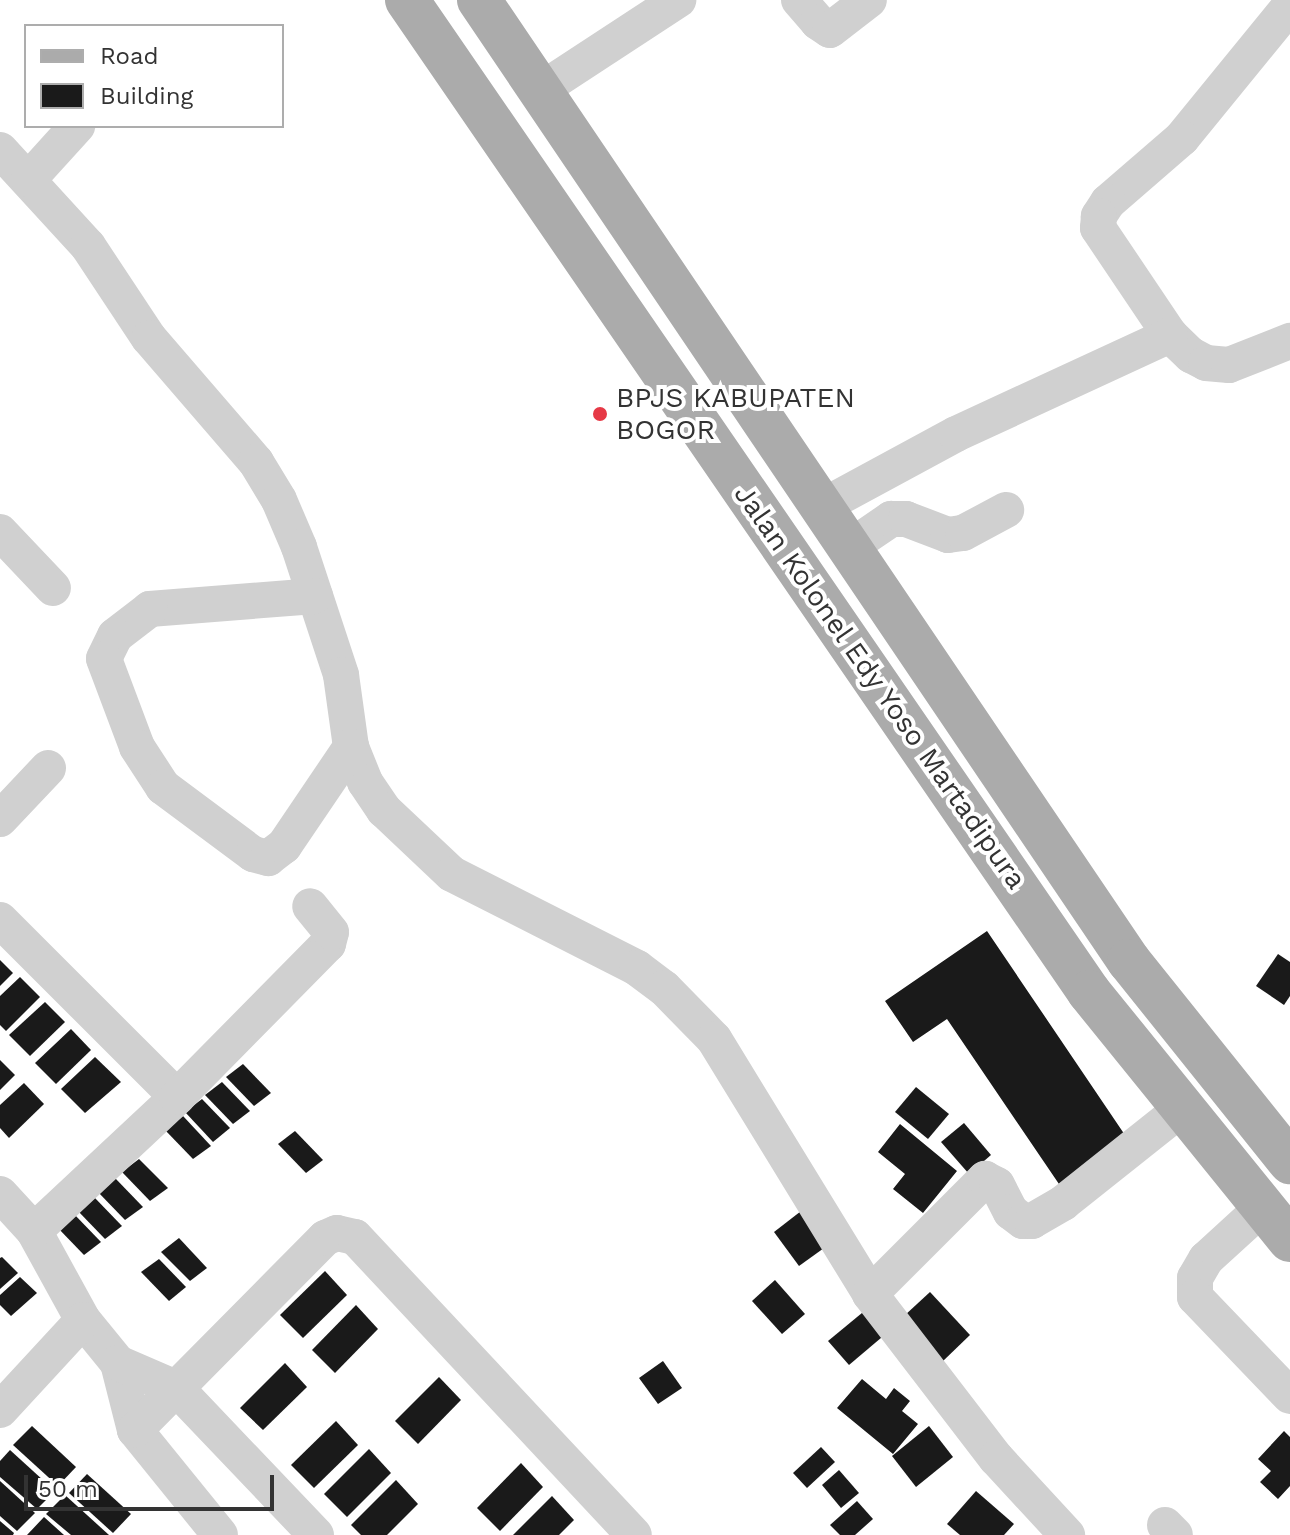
<!DOCTYPE html>
<html>
<head>
<meta charset="utf-8">
<style>
  body { margin:0 }
  #map { position:relative; width:1290px; height:1535px; overflow:hidden; background:#fff; font-family:"Work Sans",sans-serif }
  div>[style] { position:absolute }
  .building>* { inset:0; background:#1a1a1a }
  .minor>* { height:36px; margin:-18px; padding:0 18px; transform-origin:18px; border-radius:18px; background:#d0d0d0 }
  .major>* { height:44px; margin:-22px; padding:0 22px; transform-origin:22px; border-radius:22px; background:#ababab }
  .dots>* { width:22px; height:22px; translate:-50% -50%; box-sizing:border-box; border:4px solid #fff; border-radius:50% }
  span { translate:-50% -50%; white-space:nowrap; text-align:center; line-height:1.15; -webkit-text-stroke:8px #fff; paint-order:stroke }
  .poi-label { font-size:28px; color:#333 }
  .left { translate:0 -50%; text-align:left }
  .street-label { font-size:28px; color:#333 }
  .legend { position:absolute; left:24px; top:24px; width:260px; height:104px; box-sizing:border-box; background:#fff; border:2px solid #adadad; margin:0; padding:10px 14px; list-style:none; font-size:24px; color:#333 }
  .legend li { display:flex; align-items:center; gap:16px; height:40px }
  .legend b { width:40px; border:2px solid #adadad }
  .scale { position:absolute; left:24px; top:1475px; width:250px; height:36px; box-sizing:border-box; border:4px solid #333; border-top:0; padding-left:10px; font-size:24px; line-height:28px; white-space:nowrap; color:#333; -webkit-text-stroke:6px #fff; paint-order:stroke }
</style>
</head>
<body>
<div id="map">
  <div class="building">
    <div style="clip-path:polygon(987px 931px,1129px 1141px,1061px 1187px,947px 1019px,913px 1042px,885px 1001px)"></div>
    <div style="clip-path:polygon(1278px 954px,1290px 962px,1290px 996px,1284px 1005px,1256px 986px)"></div>
    <div style="clip-path:polygon(0 960px,13px 973px,0 986px)"></div>
    <div style="clip-path:polygon(20px 977px,40px 997px,6px 1031px,0 1025px,0 996px)"></div>
    <div style="clip-path:polygon(45px 1002px,65px 1022px,30px 1056px,9px 1035px)"></div>
    <div style="clip-path:polygon(71px 1029px,91px 1050px,56px 1084px,35px 1063px)"></div>
    <div style="clip-path:polygon(95px 1057px,121px 1082px,85px 1113px,61px 1089px)"></div>
    <div style="clip-path:polygon(0 1060px,15px 1075px,0 1090px)"></div>
    <div style="clip-path:polygon(243px 1064px,271px 1093px,254px 1106px,226px 1077px)"></div>
    <div style="clip-path:polygon(222px 1082px,250px 1111px,233px 1124px,205px 1095px)"></div>
    <div style="clip-path:polygon(24px 1083px,44px 1104px,9px 1138px,0 1128px,0 1105px)"></div>
    <div style="clip-path:polygon(916px 1087px,949px 1114px,928px 1139px,895px 1112px)"></div>
    <div style="clip-path:polygon(202px 1099px,230px 1128px,213px 1142px,185px 1112px)"></div>
    <div style="clip-path:polygon(183px 1116px,211px 1146px,193px 1159px,165px 1130px)"></div>
    <div style="clip-path:polygon(964px 1123px,991px 1155px,969px 1174px,941px 1142px)"></div>
    <div style="clip-path:polygon(900px 1124px,957px 1171px,923px 1213px,893px 1189px,905px 1174px,878px 1152px)"></div>
    <div style="clip-path:polygon(295px 1131px,323px 1160px,306px 1173px,278px 1144px)"></div>
    <div style="clip-path:polygon(139px 1159px,168px 1188px,150px 1201px,122px 1172px)"></div>
    <div style="clip-path:polygon(115px 1178px,143px 1207px,125px 1220px,97px 1191px)"></div>
    <div style="clip-path:polygon(94px 1197px,122px 1226px,105px 1239px,77px 1210px)"></div>
    <div style="clip-path:polygon(805px 1208px,831px 1243px,799px 1266px,774px 1232px)"></div>
    <div style="clip-path:polygon(73px 1213px,101px 1242px,84px 1255px,56px 1226px)"></div>
    <div style="clip-path:polygon(179px 1238px,207px 1268px,190px 1281px,161px 1252px)"></div>
    <div style="clip-path:polygon(2px 1257px,18px 1273px,0 1289px,0 1258px)"></div>
    <div style="clip-path:polygon(159px 1259px,186px 1287px,169px 1301px,141px 1272px)"></div>
    <div style="clip-path:polygon(325px 1271px,347px 1295px,303px 1338px,280px 1315px)"></div>
    <div style="clip-path:polygon(20px 1277px,37px 1293px,11px 1316px,0 1305px,0 1295px)"></div>
    <div style="clip-path:polygon(775px 1280px,805px 1314px,782px 1334px,752px 1301px)"></div>
    <div style="clip-path:polygon(930px 1292px,970px 1335px,942px 1362px,904px 1316px)"></div>
    <div style="clip-path:polygon(356px 1305px,378px 1329px,335px 1373px,312px 1350px)"></div>
    <div style="clip-path:polygon(868px 1308px,888px 1332px,849px 1365px,828px 1341px)"></div>
    <div style="clip-path:polygon(663px 1361px,682px 1388px,658px 1404px,639px 1378px)"></div>
    <div style="clip-path:polygon(285px 1363px,307px 1387px,263px 1430px,240px 1408px)"></div>
    <div style="clip-path:polygon(439px 1377px,461px 1400px,418px 1444px,395px 1421px)"></div>
    <div style="clip-path:polygon(862px 1379px,886px 1399px,894px 1388px,910px 1401px,902px 1411px,918px 1424px,893px 1454px,837px 1408px)"></div>
    <div style="clip-path:polygon(336px 1421px,358px 1445px,314px 1488px,291px 1465px)"></div>
    <div style="clip-path:polygon(32px 1426px,76px 1467px,58px 1486px,13px 1445px)"></div>
    <div style="clip-path:polygon(929px 1426px,953px 1457px,916px 1487px,892px 1456px)"></div>
    <div style="clip-path:polygon(1284px 1431px,1290px 1437px,1290px 1486px,1278px 1499px,1260px 1482px,1271px 1471px,1258px 1459px)"></div>
    <div style="clip-path:polygon(821px 1447px,835px 1462px,807px 1488px,793px 1473px)"></div>
    <div style="clip-path:polygon(369px 1449px,391px 1473px,347px 1517px,324px 1494px)"></div>
    <div style="clip-path:polygon(10px 1450px,55px 1491px,37px 1509px,0 1477px,0 1461px)"></div>
    <div style="clip-path:polygon(521px 1463px,543px 1487px,500px 1531px,477px 1508px)"></div>
    <div style="clip-path:polygon(839px 1470px,859px 1493px,841px 1508px,822px 1485px)"></div>
    <div style="clip-path:polygon(87px 1474px,131px 1514px,113px 1533px,69px 1493px)"></div>
    <div style="clip-path:polygon(396px 1480px,418px 1504px,387px 1535px,361px 1535px,351px 1525px)"></div>
    <div style="clip-path:polygon(0 1481px,35px 1513px,17px 1531px,0 1516px)"></div>
    <div style="clip-path:polygon(976px 1491px,1014px 1524px,1004px 1535px,960px 1535px,947px 1524px)"></div>
    <div style="clip-path:polygon(65px 1495px,109px 1535px,71px 1535px,46px 1514px)"></div>
    <div style="clip-path:polygon(552px 1496px,574px 1520px,559px 1535px,513px 1535px)"></div>
    <div style="clip-path:polygon(857px 1501px,873px 1519px,855px 1535px,840px 1535px,830px 1525px)"></div>
    <div style="clip-path:polygon(44px 1517px,64px 1535px,27px 1535px)"></div>
    <div style="clip-path:polygon(0 1521px,14px 1533px,13px 1535px,0 1535px)"></div>
  </div>
  <div class="minor">
    <div style="left:799px;top:0;width:29px;rotate:49deg"></div>
    <div style="left:818px;top:22px;width:14px;rotate:34deg"></div>
    <div style="left:830px;top:30px;width:49px;rotate:-37.6deg"></div>
    <div style="left:1288px;top:8px;width:168px;rotate:129.2deg"></div>
    <div style="left:1182px;top:138px;width:98px;rotate:139.1deg"></div>
    <div style="left:1108px;top:202px;width:17px;rotate:123deg"></div>
    <div style="left:1099px;top:216px;width:12px;rotate:95deg"></div>
    <div style="left:1098px;top:228px;width:129px;rotate:56.1deg"></div>
    <div style="left:1170px;top:335px;width:29px;rotate:44deg"></div>
    <div style="left:1191px;top:355px;width:17px;rotate:28deg"></div>
    <div style="left:1206px;top:363px;width:23px;rotate:5deg"></div>
    <div style="left:1229px;top:365px;width:66px;rotate:-21.5deg"></div>
    <div style="left:542px;top:89px;width:163px;rotate:-33.2deg"></div>
    <div style="left:0;top:150px;width:130px;rotate:47.5deg"></div>
    <div style="left:88px;top:246px;width:110px;rotate:56.5deg"></div>
    <div style="left:149px;top:338px;width:164px;rotate:49.2deg"></div>
    <div style="left:256px;top:462px;width:44px;rotate:58.8deg"></div>
    <div style="left:279px;top:500px;width:51px;rotate:66.9deg"></div>
    <div style="left:299px;top:547px;width:135px;rotate:71.8deg"></div>
    <div style="left:341px;top:675px;width:73px;rotate:82.1deg"></div>
    <div style="left:351px;top:747px;width:38px;rotate:68deg"></div>
    <div style="left:365px;top:782px;width:34px;rotate:56deg"></div>
    <div style="left:384px;top:810px;width:93px;rotate:43.3deg"></div>
    <div style="left:452px;top:874px;width:208px;rotate:26.9deg"></div>
    <div style="left:637px;top:968px;width:34px;rotate:37deg"></div>
    <div style="left:664px;top:988px;width:71px;rotate:45.6deg"></div>
    <div style="left:714px;top:1039px;width:299px;rotate:58.5deg"></div>
    <div style="left:870px;top:1294px;width:207px;rotate:52.5deg"></div>
    <div style="left:996px;top:1458px;width:105px;rotate:47.3deg"></div>
    <div style="left:29px;top:179px;width:72px;rotate:-47.8deg"></div>
    <div style="left:823px;top:506px;width:151px;rotate:-28.4deg"></div>
    <div style="left:956px;top:434px;width:236px;rotate:-24.8deg"></div>
    <div style="left:0;top:532px;width:77px;rotate:46.6deg"></div>
    <div style="left:850px;top:547px;width:50px;rotate:-34.3deg"></div>
    <div style="left:891px;top:519px;width:15px"></div>
    <div style="left:906px;top:519px;width:45px;rotate:20.9deg"></div>
    <div style="left:948px;top:535px;width:15px;rotate:-8deg"></div>
    <div style="left:963px;top:533px;width:49px;rotate:-28.1deg"></div>
    <div style="left:315px;top:596px;width:166px;rotate:175.5deg"></div>
    <div style="left:150px;top:609px;width:44px;rotate:142.4deg"></div>
    <div style="left:115px;top:636px;width:25px;rotate:116deg"></div>
    <div style="left:104px;top:659px;width:94px;rotate:69.4deg"></div>
    <div style="left:137px;top:747px;width:48px;rotate:57deg"></div>
    <div style="left:163px;top:787px;width:112px;rotate:36.7deg"></div>
    <div style="left:253px;top:854px;width:16px;rotate:15deg"></div>
    <div style="left:268px;top:858px;width:20px;rotate:-37deg"></div>
    <div style="left:284px;top:846px;width:120px;rotate:-55.9deg"></div>
    <div style="left:0;top:819px;width:70px;rotate:-46.7deg"></div>
    <div style="left:0;top:920px;width:250px;rotate:45deg"></div>
    <div style="left:0;top:1194px;width:50px;rotate:47.4deg"></div>
    <div style="left:34px;top:1231px;width:102px;rotate:61.2deg"></div>
    <div style="left:83px;top:1320px;width:55px;rotate:50.9deg"></div>
    <div style="left:118px;top:1363px;width:69px;rotate:75.8deg"></div>
    <div style="left:135px;top:1430px;width:135px;rotate:51deg"></div>
    <div style="left:1263px;top:1207px;width:77px;rotate:137.6deg"></div>
    <div style="left:1206px;top:1259px;width:22px;rotate:120deg"></div>
    <div style="left:1195px;top:1278px;width:19px;rotate:90deg"></div>
    <div style="left:1195px;top:1297px;width:137px;rotate:46.2deg"></div>
    <div style="left:34px;top:1231px;width:196px;rotate:-43.1deg"></div>
    <div style="left:177px;top:1097px;width:215px;rotate:-45.4deg"></div>
    <div style="left:328px;top:944px;width:12px;rotate:-76deg"></div>
    <div style="left:331px;top:932px;width:33px;rotate:-129deg"></div>
    <div style="left:870px;top:1294px;width:163px;rotate:-45deg"></div>
    <div style="left:985px;top:1179px;width:13px;rotate:27deg"></div>
    <div style="left:997px;top:1185px;width:30px;rotate:63deg"></div>
    <div style="left:1011px;top:1212px;width:15px;rotate:37deg"></div>
    <div style="left:1023px;top:1221px;width:9px"></div>
    <div style="left:1032px;top:1221px;width:36px;rotate:-30deg"></div>
    <div style="left:1063px;top:1203px;width:151px;rotate:-38.5deg"></div>
    <div style="left:118px;top:1363px;width:63px;rotate:23.3deg"></div>
    <div style="left:176px;top:1388px;width:203px;rotate:46.4deg"></div>
    <div style="left:0;top:1410px;width:122px;rotate:-47.3deg"></div>
    <div style="left:135px;top:1430px;width:270px;rotate:-45.3deg"></div>
    <div style="left:325px;top:1238px;width:13px;rotate:-23deg"></div>
    <div style="left:337px;top:1233px;width:18px;rotate:13deg"></div>
    <div style="left:355px;top:1237px;width:408px;rotate:46.9deg"></div>
    <div style="left:1165px;top:1525px;width:14px;rotate:45deg"></div>
  </div>
  <div class="major">
    <div style="left:407px;top:0;width:1204px;rotate:55.49deg"></div>
    <div style="left:1089px;top:992px;width:319px;rotate:51deg"></div>
    <div style="left:479px;top:0;width:1160px;rotate:55.93deg"></div>
    <div style="left:1129px;top:961px;width:258px;rotate:51.3deg"></div>
  </div>
  <div class="dots">
    <div style="left:600px;top:414px;background:#e63946"></div>
  </div>
  <div class="poi-label">
    <span class="left" style="left:616px;top:414px">BPJS KABUPATEN<br>BOGOR</span>
  </div>
  <div class="street-label">
    <span style="left:880px;top:687px;rotate:55deg">Jalan Kolonel Edy Yoso Martadipura</span>
  </div>
  <ul class="legend">
  <li><b style="height:10px;background:#ababab"></b>Road</li>
  <li><b style="height:22px;background:#1a1a1a"></b>Building</li>
  </ul>
  <div class="scale">50 m</div>
</div>
</body>
</html>
